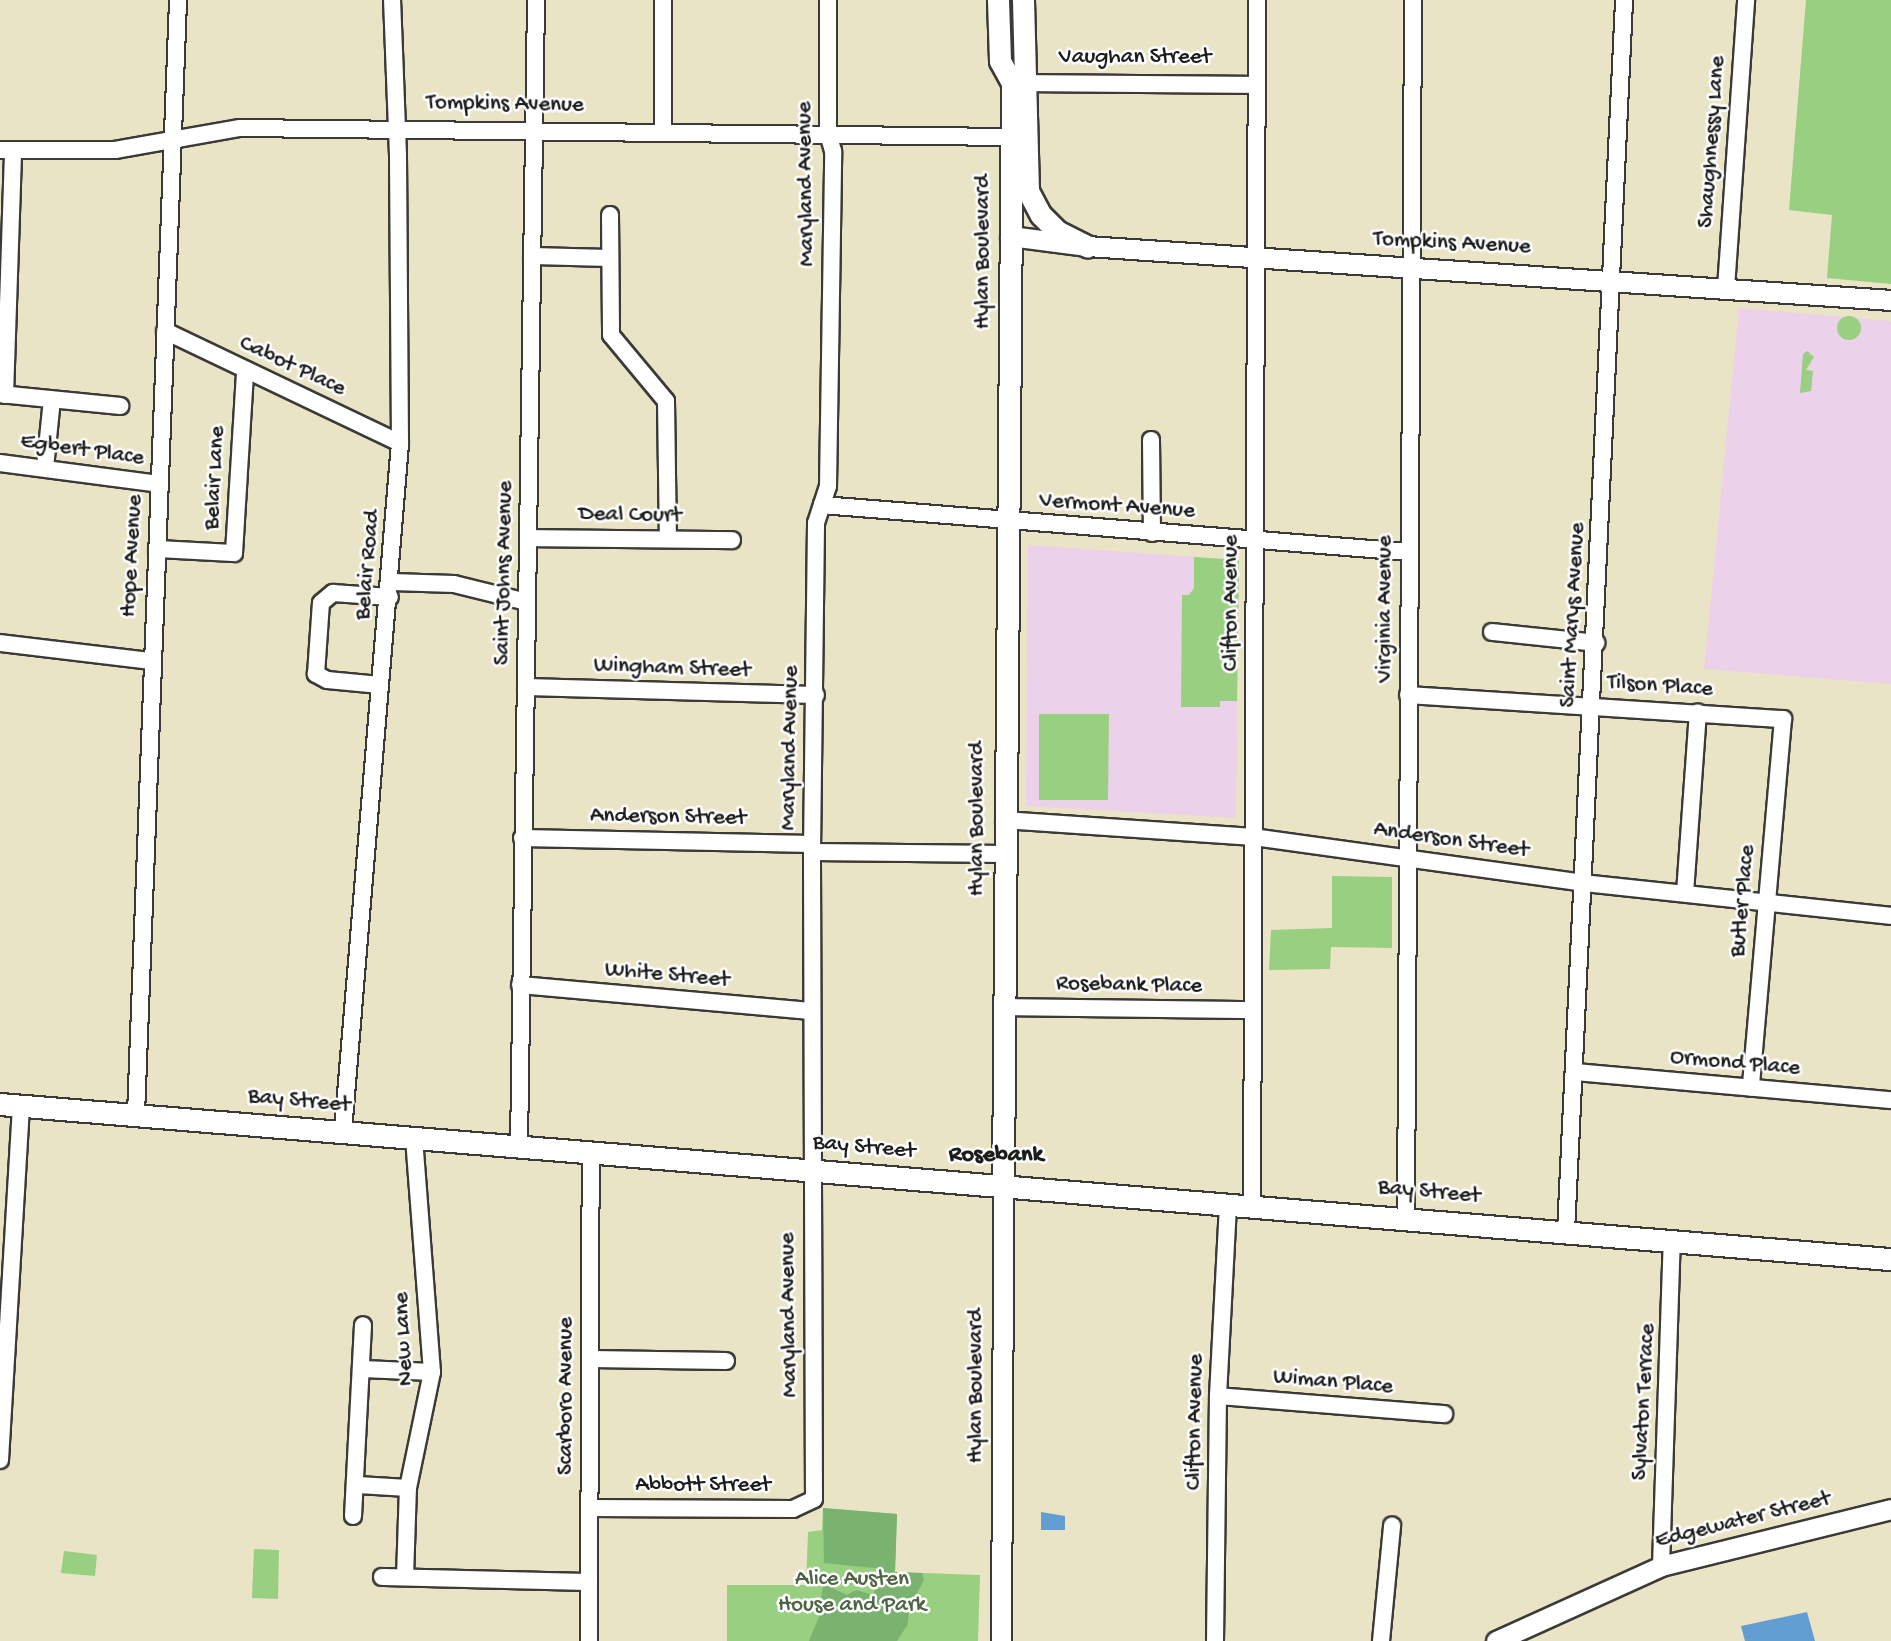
<!DOCTYPE html>
<html>
<head>
<meta charset="utf-8">
<style>
  body { margin:0 }
  #map { position:relative; width:1891px; height:1641px; overflow:hidden; background:#eae4c6; font-family:"Gochi Hand",sans-serif }
  div>[style] { position:absolute }
  .built>* { inset:0; background:#ecd1ea }
  .green>* { inset:0; background:#98cf81 }
  .round { border-radius:50% }
  .forest>* { inset:0; background:#7ab26f }
  .water>* { inset:0; background:#629ed2 }
  .roads { filter:drop-shadow(2px 0 #3b3a36) drop-shadow(-2px 0 #3b3a36) drop-shadow(0 2px #3b3a36) drop-shadow(0 -2px #3b3a36) }
  .minor>* { height:16px; margin:-8px; padding:0 8px; transform-origin:8px; border-radius:8px; background:#fff }
  .tertiary>* { height:19px; margin:-9.5px; padding:0 9.5px; transform-origin:9.5px; border-radius:9.5px; background:#fff }
  .secondary>* { height:21px; margin:-10.5px; padding:0 10.5px; transform-origin:10.5px; border-radius:10.5px; background:#fff }
  span { translate:-50% -50%; white-space:nowrap; text-align:center; line-height:1.15; -webkit-text-stroke:5px #fff; paint-order:stroke }
  .street-label { font-size:23px; color:#1c1c1c }
  .park-label { font-size:23px; color:#4e6444 }
  .neighbourhood-label { font-size:24px; color:#1c1c1c; font-weight:700 }
</style>
</head>
<body>
<div id="map">
  <div class="built">
    <div style="clip-path:polygon(1739px 308px,1891px 321px,1891px 684px,1704px 669px)"></div>
    <div style="clip-path:polygon(1028px 545px,1239px 560px,1236px 818px,1026px 806px)"></div>
  </div>
  <div class="green">
    <div style="clip-path:polygon(1806px 0,1891px 0,1891px 284px,1827px 278px,1832px 215px,1789px 210px)"></div>
    <div class="round" style="left:1837px;top:316px;width:24px;height:24px"></div>
    <div style="clip-path:polygon(1807px 351px,1814px 357px,1806px 370px,1813px 371px,1811px 391px,1800px 393px,1803px 354px)"></div>
    <div style="clip-path:polygon(1194px 557px,1239px 560px,1237px 701px,1220px 701px,1220px 707px,1181px 707px,1182px 595px,1189px 595px,1194px 588px)"></div>
    <div style="clip-path:polygon(1039px 714px,1109px 714px,1108px 800px,1039px 800px)"></div>
    <div style="clip-path:polygon(1332px 876px,1392px 877px,1392px 948px,1331px 947px,1330px 969px,1269px 970px,1271px 930px,1332px 928px)"></div>
    <div style="clip-path:polygon(823px 1508px,897px 1514px,895px 1572px,980px 1575px,978px 1641px,727px 1641px,727px 1585px,806px 1585px,808px 1532px,822px 1530px)"></div>
    <div style="clip-path:polygon(254px 1549px,279px 1550px,278px 1599px,252px 1598px)"></div>
    <div style="clip-path:polygon(64px 1551px,97px 1555px,95px 1576px,61px 1573px)"></div>
  </div>
  <div class="forest">
    <div style="clip-path:polygon(823px 1508px,897px 1514px,895px 1572px,922px 1573px,924px 1580px,909px 1608px,908px 1624px,897px 1641px,809px 1641px,819px 1617px,824px 1575px,834px 1576px,834px 1589px,847px 1595px,856px 1590px,873px 1595px,877px 1584px,884px 1584px,884px 1569px,824px 1563px)"></div>
  </div>
  <div class="water">
    <div style="clip-path:polygon(1041px 1512px,1065px 1516px,1065px 1530px,1041px 1530px)"></div>
    <div style="clip-path:polygon(1807px 1612px,1815px 1641px,1745px 1641px,1741px 1626px)"></div>
  </div>
  <div class="roads">
    <div class="minor">
      <div style="left:663px;top:0;width:132px;rotate:90deg"></div>
      <div style="left:1023px;top:83px;width:234px;rotate:0.5deg"></div>
      <div style="left:0;top:150px;width:115px"></div>
      <div style="left:115px;top:150px;width:127px;rotate:-10deg"></div>
      <div style="left:240px;top:128px;width:771px;rotate:0.67deg"></div>
      <div style="left:610px;top:215px;width:120px;rotate:89.5deg"></div>
      <div style="left:611px;top:335px;width:86px;rotate:50.2deg"></div>
      <div style="left:666px;top:401px;width:138px;rotate:89.2deg"></div>
      <div style="left:532px;top:256px;width:78px;rotate:1.5deg"></div>
      <div style="left:1726px;top:288px;width:289px;rotate:-86deg"></div>
      <div style="left:165px;top:331px;width:260px;rotate:25.5deg"></div>
      <div style="left:0;top:394px;width:121px;rotate:5.7deg"></div>
      <div style="left:5px;top:395px;width:245px;rotate:-88.1deg"></div>
      <div style="left:1151px;top:440px;width:93px;rotate:89.4deg"></div>
      <div style="left:0;top:463px;width:160px;rotate:7.5deg"></div>
      <div style="left:45px;top:468px;width:69px;rotate:-84.2deg"></div>
      <div style="left:822px;top:505px;width:589px;rotate:4.58deg"></div>
      <div style="left:528px;top:538px;width:204px;rotate:0.6deg"></div>
      <div style="left:157px;top:549px;width:77px;rotate:3deg"></div>
      <div style="left:234px;top:553px;width:182px;rotate:-86.5deg"></div>
      <div style="left:392px;top:582px;width:62px;rotate:1.8deg"></div>
      <div style="left:454px;top:584px;width:75px;rotate:13.9deg"></div>
      <div style="left:1492px;top:632px;width:105px;rotate:6deg"></div>
      <div style="left:0;top:643px;width:151px;rotate:6.8deg"></div>
      <div style="left:380px;top:685px;width:53px;rotate:-174.6deg"></div>
      <div style="left:327px;top:680px;width:13px;rotate:-151deg"></div>
      <div style="left:316px;top:674px;width:71px;rotate:-86deg"></div>
      <div style="left:321px;top:603px;width:16px;rotate:-40deg"></div>
      <div style="left:333px;top:593px;width:57px;rotate:4deg"></div>
      <div style="left:526px;top:687px;width:290px;rotate:1.6deg"></div>
      <div style="left:1408px;top:695px;width:376px;rotate:3.7deg"></div>
      <div style="left:1783px;top:719px;width:370px;rotate:95deg"></div>
      <div style="left:1004px;top:820px;width:250px;rotate:3.9deg"></div>
      <div style="left:1253px;top:837px;width:333px;rotate:7.9deg"></div>
      <div style="left:1583px;top:883px;width:310px;rotate:6.1deg"></div>
      <div style="left:522px;top:838px;width:290px;rotate:1.2deg"></div>
      <div style="left:812px;top:852px;width:192px;rotate:0.6deg"></div>
      <div style="left:1685px;top:893px;width:181px;rotate:-85.9deg"></div>
      <div style="left:520px;top:985px;width:292px;rotate:5.1deg"></div>
      <div style="left:1005px;top:1007px;width:248px;rotate:0.7deg"></div>
      <div style="left:1575px;top:1072px;width:317px;rotate:5.1deg"></div>
      <div style="left:136px;top:1115px;width:1116px;rotate:-87.84deg"></div>
      <div style="left:343px;top:1131px;width:690px;rotate:-85.26deg"></div>
      <div style="left:400px;top:443px;width:288px;rotate:-90.4deg"></div>
      <div style="left:398px;top:155px;width:155px;rotate:-92.2deg"></div>
      <div style="left:519px;top:1146px;width:1146px;rotate:-89.15deg"></div>
      <div style="left:1252px;top:1206px;width:1206px;rotate:-89.76deg"></div>
      <div style="left:1406px;top:1218px;width:1218px;rotate:-89.67deg"></div>
      <div style="left:1566px;top:1232px;width:1233px;rotate:-87.3deg"></div>
      <div style="left:590px;top:1359px;width:136px;rotate:0.8deg"></div>
      <div style="left:363px;top:1369px;width:69px;rotate:2.5deg"></div>
      <div style="left:1218px;top:1396px;width:227px;rotate:4.6deg"></div>
      <div style="left:0;top:1460px;width:355px;rotate:-86.6deg"></div>
      <div style="left:358px;top:1485px;width:50px;rotate:3.4deg"></div>
      <div style="left:590px;top:1508px;width:203px;rotate:0.3deg"></div>
      <div style="left:793px;top:1509px;width:23px;rotate:-25deg"></div>
      <div style="left:814px;top:1499px;width:647px;rotate:-90.18deg"></div>
      <div style="left:812px;top:852px;width:329px;rotate:-89.3deg"></div>
      <div style="left:816px;top:523px;width:39px;rotate:-72deg"></div>
      <div style="left:828px;top:486px;width:335px;rotate:-89.1deg"></div>
      <div style="left:833px;top:151px;width:19px;rotate:-106deg"></div>
      <div style="left:828px;top:133px;width:133px;rotate:-90deg"></div>
      <div style="left:353px;top:1516px;width:191px;rotate:-87deg"></div>
      <div style="left:1661px;top:1566px;width:326px;rotate:-88.1deg"></div>
      <div style="left:382px;top:1577px;width:207px;rotate:1.4deg"></div>
      <div style="left:405px;top:1577px;width:89px;rotate:-88.1deg"></div>
      <div style="left:408px;top:1488px;width:118px;rotate:-78.3deg"></div>
      <div style="left:432px;top:1372px;width:235px;rotate:-94.4deg"></div>
      <div style="left:589px;top:1641px;width:489px;rotate:-89.8deg"></div>
      <div style="left:1215px;top:1641px;width:245px;rotate:-89.3deg"></div>
      <div style="left:1218px;top:1396px;width:192px;rotate:-87deg"></div>
      <div style="left:1381px;top:1641px;width:116px;rotate:-84.5deg"></div>
    </div>
    <div class="tertiary">
      <div style="left:1010px;top:236px;width:78px;rotate:7.4deg"></div>
      <div style="left:1087px;top:246px;width:806px;rotate:3.84deg"></div>
      <div style="left:1001px;top:1641px;width:456px;rotate:-89.7deg"></div>
      <div style="left:1496px;top:1641px;width:181px;rotate:-24.4deg"></div>
      <div style="left:1661px;top:1566px;width:237px;rotate:-13.9deg"></div>
    </div>
    <div class="secondary">
      <div style="left:998px;top:0;width:61px;rotate:88.1deg"></div>
      <div style="left:1000px;top:61px;width:25px;rotate:61deg"></div>
      <div style="left:1012px;top:83px;width:1102px;rotate:90.47deg"></div>
      <div style="left:1023px;top:0;width:191px;rotate:88.5deg"></div>
      <div style="left:1028px;top:191px;width:27px;rotate:62deg"></div>
      <div style="left:1041px;top:215px;width:23px;rotate:45deg"></div>
      <div style="left:1057px;top:231px;width:34px;rotate:27deg"></div>
      <div style="left:0;top:1104px;width:1897px;rotate:4.69deg"></div>
    </div>
  </div>
  <div class="street-label">
    <span style="left:1135px;top:58px">Vaughan Street</span>
    <span style="left:505px;top:105px;rotate:1deg">Tompkins Avenue</span>
    <span style="left:1713px;top:142px;rotate:-86deg">Shaughnessy Lane</span>
    <span style="left:807px;top:184px;rotate:-91deg">Maryland Avenue</span>
    <span style="left:1452px;top:244px;rotate:3deg">Tompkins Avenue</span>
    <span style="left:984px;top:252px;rotate:-90deg">Hylan Boulevard</span>
    <span style="left:292px;top:367px;rotate:25deg">Cabot Place</span>
    <span style="left:82px;top:451px;rotate:8deg">Egbert Place</span>
    <span style="left:216px;top:478px;rotate:-87deg">Belair Lane</span>
    <span style="left:1117px;top:507px;rotate:4deg">Vermont Avenue</span>
    <span style="left:630px;top:516px;rotate:1deg">Deal Court</span>
    <span style="left:133px;top:556px;rotate:-87deg">Hope Avenue</span>
    <span style="left:369px;top:565px;rotate:-85deg">Belair Road</span>
    <span style="left:505px;top:573px;rotate:-89deg">Saint Johns Avenue</span>
    <span style="left:1232px;top:603px;rotate:-90deg">Clifton Avenue</span>
    <span style="left:1386px;top:609px;rotate:-90deg">Virginia Avenue</span>
    <span style="left:1574px;top:615px;rotate:-87deg">Saint Marys Avenue</span>
    <span style="left:672px;top:669px;rotate:2deg">Wingham Street</span>
    <span style="left:1660px;top:687px;rotate:4deg">Tilson Place</span>
    <span style="left:791px;top:748px;rotate:-89deg">Maryland Avenue</span>
    <span style="left:668px;top:818px;rotate:1deg">Anderson Street</span>
    <span style="left:978px;top:819px;rotate:-90deg">Hylan Boulevard</span>
    <span style="left:1451px;top:841px;rotate:8deg">Anderson Street</span>
    <span style="left:1744px;top:901px;rotate:-85deg">Butler Place</span>
    <span style="left:667px;top:976px;rotate:5deg">White Street</span>
    <span style="left:1129px;top:986px;rotate:1deg">Rosebank Place</span>
    <span style="left:1735px;top:1064px;rotate:5deg">Ormond Place</span>
    <span style="left:299px;top:1102px;rotate:5deg">Bay Street</span>
    <span style="left:864px;top:1148px;rotate:5deg">Bay Street</span>
    <span style="left:1429px;top:1193px;rotate:5deg">Bay Street</span>
    <span style="left:790px;top:1315px;rotate:-91deg">Maryland Avenue</span>
    <span style="left:405px;top:1339px;rotate:-93deg">New Lane</span>
    <span style="left:1333px;top:1383px;rotate:5deg">Wiman Place</span>
    <span style="left:977px;top:1386px;rotate:-90deg">Hylan Boulevard</span>
    <span style="left:567px;top:1396px;rotate:-90deg">Scarboro Avenue</span>
    <span style="left:1645px;top:1402px;rotate:-87deg">Sylvaton Terrace</span>
    <span style="left:1196px;top:1422px;rotate:-89deg">Clifton Avenue</span>
    <span style="left:703px;top:1486px">Abbott Street</span>
    <span style="left:1743px;top:1521px;rotate:-14deg">Edgewater Street</span>
  </div>
  <div class="park-label">
    <span style="left:852px;top:1593px">Alice Austen<br>House and Park</span>
  </div>
  <div class="neighbourhood-label">
    <span style="left:996px;top:1156px">Rosebank</span>
  </div>
</div>
</body>
</html>
